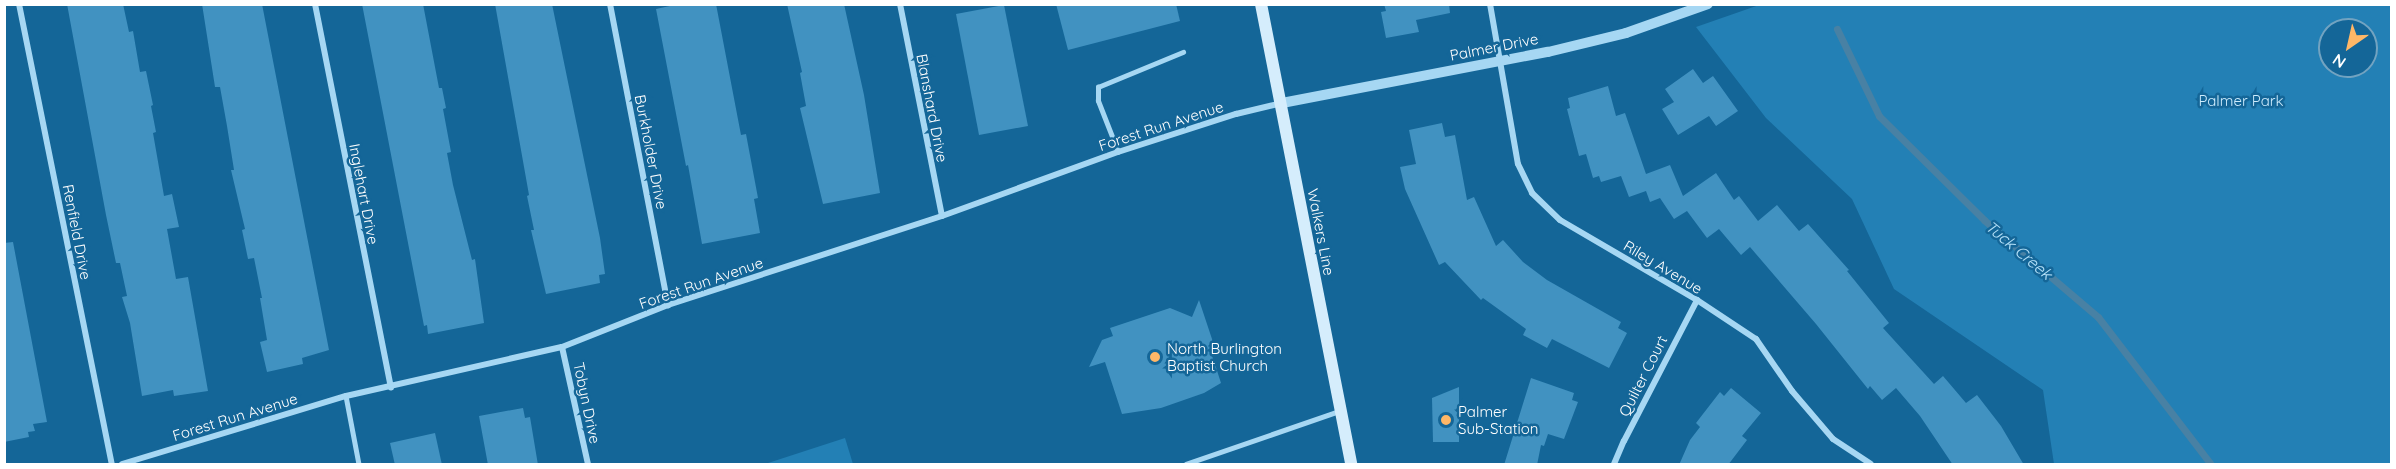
<!DOCTYPE html>
<html>
<head>
<meta charset="utf-8">
<style>
  body { margin:0 }
  #map { position:relative; width:2396px; height:469px; overflow:hidden; background:#146698; font-family:Quicksand,sans-serif }
  div>[style] { position:absolute }
  .green>* { inset:0; background:#2380b5 }
  .stream>* { height:7px; margin:-3.5px; padding:0 3.5px; transform-origin:3.5px; border-radius:3.5px; background:#4881a4 }
  .building>* { inset:0; background:#4192c1 }
  .service>* { height:4.5px; margin:-2.25px; padding:0 2.25px; transform-origin:2.25px; border-radius:2.25px; background:#a6d7f3 }
  .minor>* { height:6px; margin:-3px; padding:0 3px; transform-origin:3px; border-radius:3px; background:#a6d7f3 }
  .tertiary>* { height:10px; margin:-5px; padding:0 5px; transform-origin:5px; border-radius:5px; background:#a6d7f3 }
  .secondary>* { height:12px; margin:-6px; padding:0 6px; transform-origin:6px; border-radius:6px; background:#d5edfc }
  .dots>* { width:16px; height:16px; translate:-50% -50%; box-sizing:border-box; border:3px solid #146698; border-radius:50% }
  span { translate:-50% -50%; white-space:nowrap; text-align:center; line-height:1.15; -webkit-text-stroke:5px #146698; paint-order:stroke }
  .street-label { font-size:15px; color:#fff }
  .park-label { font-size:15px; color:#ceecfd }
  .poi-label { font-size:15px; color:#fff }
  .left { translate:0 -50%; text-align:left }
  .water-label { font-size:16px; color:#b6e2f9; font-style:italic }
  .frame { position:absolute; inset:0; border:6px solid #fff; pointer-events:none }
  .north { position:absolute; left:2318px; top:18px; width:60px; height:60px; box-sizing:border-box; background:#146698; border:2px solid #72a3c1; border-radius:50%; rotate:214deg; font-size:16px; font-weight:700; line-height:24px; text-align:center; color:#fff }
  .north::after { content:''; display:block; margin:auto; width:21px; height:27px; background:#ffb767; clip-path:polygon(50% 0,100% 100%,50% 72%,0 100%) }
</style>
</head>
<body>
<div id="map">
  <div class="green">
    <div style="clip-path:polygon(evenodd,1762px 4px,2391px 5px,2391px 464px,2054px 464px,2043px 390px,1894px 289px,1852px 199px,1766px 118px,1696px 27px,1762px 4px,2330px 30px,2366px 30px,2366px 66px,2330px 66px,2330px 30px)"></div>
    <div style="clip-path:polygon(845px 438px,853px 464px,765px 464px)"></div>
  </div>
  <div class="stream">
    <div style="left:1837px;top:29px;width:97px;rotate:64.2deg"></div>
    <div style="left:1879px;top:116px;width:148px;rotate:44.7deg"></div>
    <div style="left:1984px;top:220px;width:150px;rotate:40.4deg"></div>
    <div style="left:2098px;top:317px;width:185px;rotate:52.5deg"></div>
  </div>
  <div class="building">
    <div style="clip-path:polygon(67px 4px,123px 4px,129px 32px,133px 31px,140px 72px,146px 71px,153px 105px,151px 106px,156px 132px,153px 133px,164px 196px,172px 194px,179px 227px,167px 229px,176px 279px,188px 277px,208px 391px,174px 396px,173px 390px,142px 396px,130px 323px,122px 297px,127px 296px,120px 263px,116px 263px,106px 215px)"></div>
    <div style="clip-path:polygon(202px 4px,262px 4px,329px 350px,302px 358px,303px 364px,267px 372px,260px 342px,267px 340px,260px 298px,262px 298px,254px 258px,248px 259px,242px 230px,245px 229px,231px 170px,234px 170px,227px 126px,220px 87px,215px 87px)"></div>
    <div style="clip-path:polygon(362px 4px,423px 4px,439px 88px,442px 88px,446px 108px,443px 109px,451px 152px,447px 153px,453px 185px,472px 260px,475px 259px,484px 323px,428px 334px,427px 325px,424px 326px)"></div>
    <div style="clip-path:polygon(495px 4px,552px 4px,600px 238px,605px 274px,599px 275px,600px 283px,546px 294px,531px 230px,534px 230px,527px 196px,529px 195px)"></div>
    <div style="clip-path:polygon(679px 4px,716px 4px,741px 135px,746px 134px,758px 198px,754px 199px,760px 233px,702px 244px,688px 165px,686px 166px,656px 9px)"></div>
    <div style="clip-path:polygon(787px 4px,844px 4px,864px 95px,880px 193px,823px 204px,800px 108px,806px 106px,800px 73px,802px 72px)"></div>
    <div style="clip-path:polygon(1056px 4px,1176px 4px,1180px 21px,1068px 50px)"></div>
    <div style="clip-path:polygon(1384px 4px,1449px 4px,1450px 13px,1416px 20px,1419px 32px,1386px 38px,1381px 12px,1386px 11px)"></div>
    <div style="clip-path:polygon(1004px 5px,1028px 126px,979px 135px,956px 14px)"></div>
    <div style="clip-path:polygon(1693px 69px,1703px 83px,1713px 76px,1738px 111px,1716px 126px,1709px 116px,1678px 135px,1662px 109px,1674px 102px,1665px 89px)"></div>
    <div style="clip-path:polygon(1608px 86px,1616px 116px,1625px 113px,1646px 174px,1670px 165px,1683px 196px,1716px 173px,1734px 200px,1739px 196px,1758px 221px,1777px 205px,1799px 231px,1808px 224px,1849px 270px,1847px 271px,1889px 323px,1883px 328px,1934px 384px,1943px 376px,1966px 403px,1977px 395px,2001px 426px,2024px 465px,1953px 465px,1920px 416px,1896px 388px,1882px 400px,1870px 386px,1868px 389px,1816px 324px,1750px 247px,1741px 255px,1719px 229px,1707px 238px,1687px 211px,1674px 219px,1660px 198px,1650px 202px,1646px 191px,1629px 197px,1621px 176px,1601px 182px,1599px 176px,1593px 178px,1586px 154px,1579px 156px,1567px 109px,1570px 108px,1568px 98px)"></div>
    <div style="clip-path:polygon(1442px 123px,1445px 137px,1455px 135px,1467px 200px,1474px 197px,1496px 246px,1503px 240px,1523px 262px,1547px 280px,1621px 322px,1618px 328px,1627px 333px,1609px 368px,1552px 339px,1547px 348px,1523px 335px,1526px 329px,1483px 298px,1481px 300px,1445px 262px,1439px 265px,1405px 189px,1400px 167px,1416px 164px,1409px 130px)"></div>
    <div style="clip-path:polygon(13px 242px,47px 422px,33px 424px,35px 431px,28px 432px,29px 437px,4px 442px,4px 243px)"></div>
    <div style="clip-path:polygon(1199px 300px,1216px 351px,1211px 352px,1221px 383px,1204px 393px,1161px 408px,1122px 414px,1105px 362px,1089px 367px,1102px 340px,1113px 336px,1110px 328px,1170px 308px,1192px 317px)"></div>
    <div style="clip-path:polygon(1531px 378px,1574px 393px,1572px 400px,1578px 402px,1564px 439px,1548px 434px,1544px 446px,1541px 445px,1537px 465px,1504px 465px)"></div>
    <div style="clip-path:polygon(1459px 387px,1459px 442px,1433px 442px,1432px 398px)"></div>
    <div style="clip-path:polygon(1731px 388px,1761px 413px,1742px 436px,1747px 440px,1728px 465px,1679px 465px,1690px 440px,1700px 427px,1696px 423px,1720px 392px,1724px 396px)"></div>
    <div style="clip-path:polygon(523px 408px,525px 418px,530px 417px,538px 465px,488px 465px,479px 416px)"></div>
    <div style="clip-path:polygon(435px 433px,442px 465px,395px 465px,390px 443px)"></div>
  </div>
  <div class="service">
    <div style="left:1118px;top:152px;width:55px;rotate:-111.4deg"></div>
    <div style="left:1098px;top:101px;width:14px;rotate:-90deg"></div>
    <div style="left:1098px;top:87px;width:92px;rotate:-22.4deg"></div>
    <div style="left:346px;top:396px;width:69px;rotate:79.2deg"></div>
    <div style="left:1186px;top:464px;width:162px;rotate:-19.1deg"></div>
  </div>
  <div class="minor">
    <div style="left:19px;top:4px;width:469px;rotate:78.6deg"></div>
    <div style="left:315px;top:4px;width:391px;rotate:78.8deg"></div>
    <div style="left:610px;top:4px;width:307px;rotate:79.1deg"></div>
    <div style="left:900px;top:4px;width:216px;rotate:78.8deg"></div>
    <div style="left:1490px;top:4px;width:162px;rotate:80.1deg"></div>
    <div style="left:1518px;top:164px;width:32px;rotate:64deg"></div>
    <div style="left:1532px;top:193px;width:39px;rotate:44deg"></div>
    <div style="left:1560px;top:220px;width:159px;rotate:30.3deg"></div>
    <div style="left:1697px;top:300px;width:71px;rotate:33.5deg"></div>
    <div style="left:1756px;top:339px;width:63px;rotate:55.3deg"></div>
    <div style="left:1792px;top:391px;width:63px;rotate:49.5deg"></div>
    <div style="left:1833px;top:439px;width:45px;rotate:33.3deg"></div>
    <div style="left:562px;top:347px;width:120px;rotate:77.5deg"></div>
    <div style="left:122px;top:464px;width:234px;rotate:-16.9deg"></div>
    <div style="left:346px;top:396px;width:221px;rotate:-12.8deg"></div>
    <div style="left:562px;top:347px;width:114px;rotate:-21.6deg"></div>
    <div style="left:668px;top:305px;width:288px;rotate:-18deg"></div>
    <div style="left:942px;top:216px;width:187px;rotate:-20deg"></div>
    <div style="left:1118px;top:152px;width:124px;rotate:-17.9deg"></div>
    <div style="left:1236px;top:114px;width:47px;rotate:-13.4deg"></div>
    <div style="left:1614px;top:464px;width:25px;rotate:-67deg"></div>
    <div style="left:1624px;top:441px;width:159px;rotate:-62.6deg"></div>
  </div>
  <div class="tertiary">
    <div style="left:1282px;top:103px;width:271px;rotate:-10.9deg"></div>
    <div style="left:1548px;top:52px;width:80px;rotate:-13.7deg"></div>
    <div style="left:1626px;top:33px;width:87px;rotate:-19.5deg"></div>
  </div>
  <div class="secondary">
    <div style="left:1261px;top:4px;width:469px;rotate:78.9deg"></div>
  </div>
  <div class="dots">
    <div style="left:1155px;top:357px;background:#ffb767"></div>
    <div style="left:1446px;top:420px;background:#ffb767"></div>
  </div>
  <div class="street-label">
    <span style="left:1494px;top:47px;rotate:-11deg">Palmer Drive</span>
    <span style="left:932px;top:108px;rotate:79deg">Blanshard Drive</span>
    <span style="left:1161px;top:126px;rotate:-18deg">Forest Run Avenue</span>
    <span style="left:651px;top:152px;rotate:79deg">Burkholder Drive</span>
    <span style="left:364px;top:194px;rotate:79deg">Inglehart Drive</span>
    <span style="left:77px;top:232px;rotate:79deg">Renfield Drive</span>
    <span style="left:1321px;top:232px;rotate:79deg">Walkers Line</span>
    <span style="left:1663px;top:267px;rotate:31deg">Riley Avenue</span>
    <span style="left:701px;top:283px;rotate:-19deg">Forest Run Avenue</span>
    <span style="left:1643px;top:376px;rotate:-63deg">Quilter Court</span>
    <span style="left:587px;top:403px;rotate:78deg">Tobyn Drive</span>
    <span style="left:235px;top:417px;rotate:-17deg">Forest Run Avenue</span>
  </div>
  <div class="park-label">
    <span style="left:2241px;top:101px">Palmer Park</span>
  </div>
  <div class="poi-label">
    <span class="left" style="left:1167px;top:357px">North Burlington<br>Baptist Church</span>
    <span class="left" style="left:1458px;top:420px">Palmer<br>Sub-Station</span>
  </div>
  <div class="water-label">
    <span style="left:2019px;top:250px;rotate:40deg">Tuck Creek</span>
  </div>
  <div class="frame"></div>
  <div class="north">N</div>
</div>
</body>
</html>
